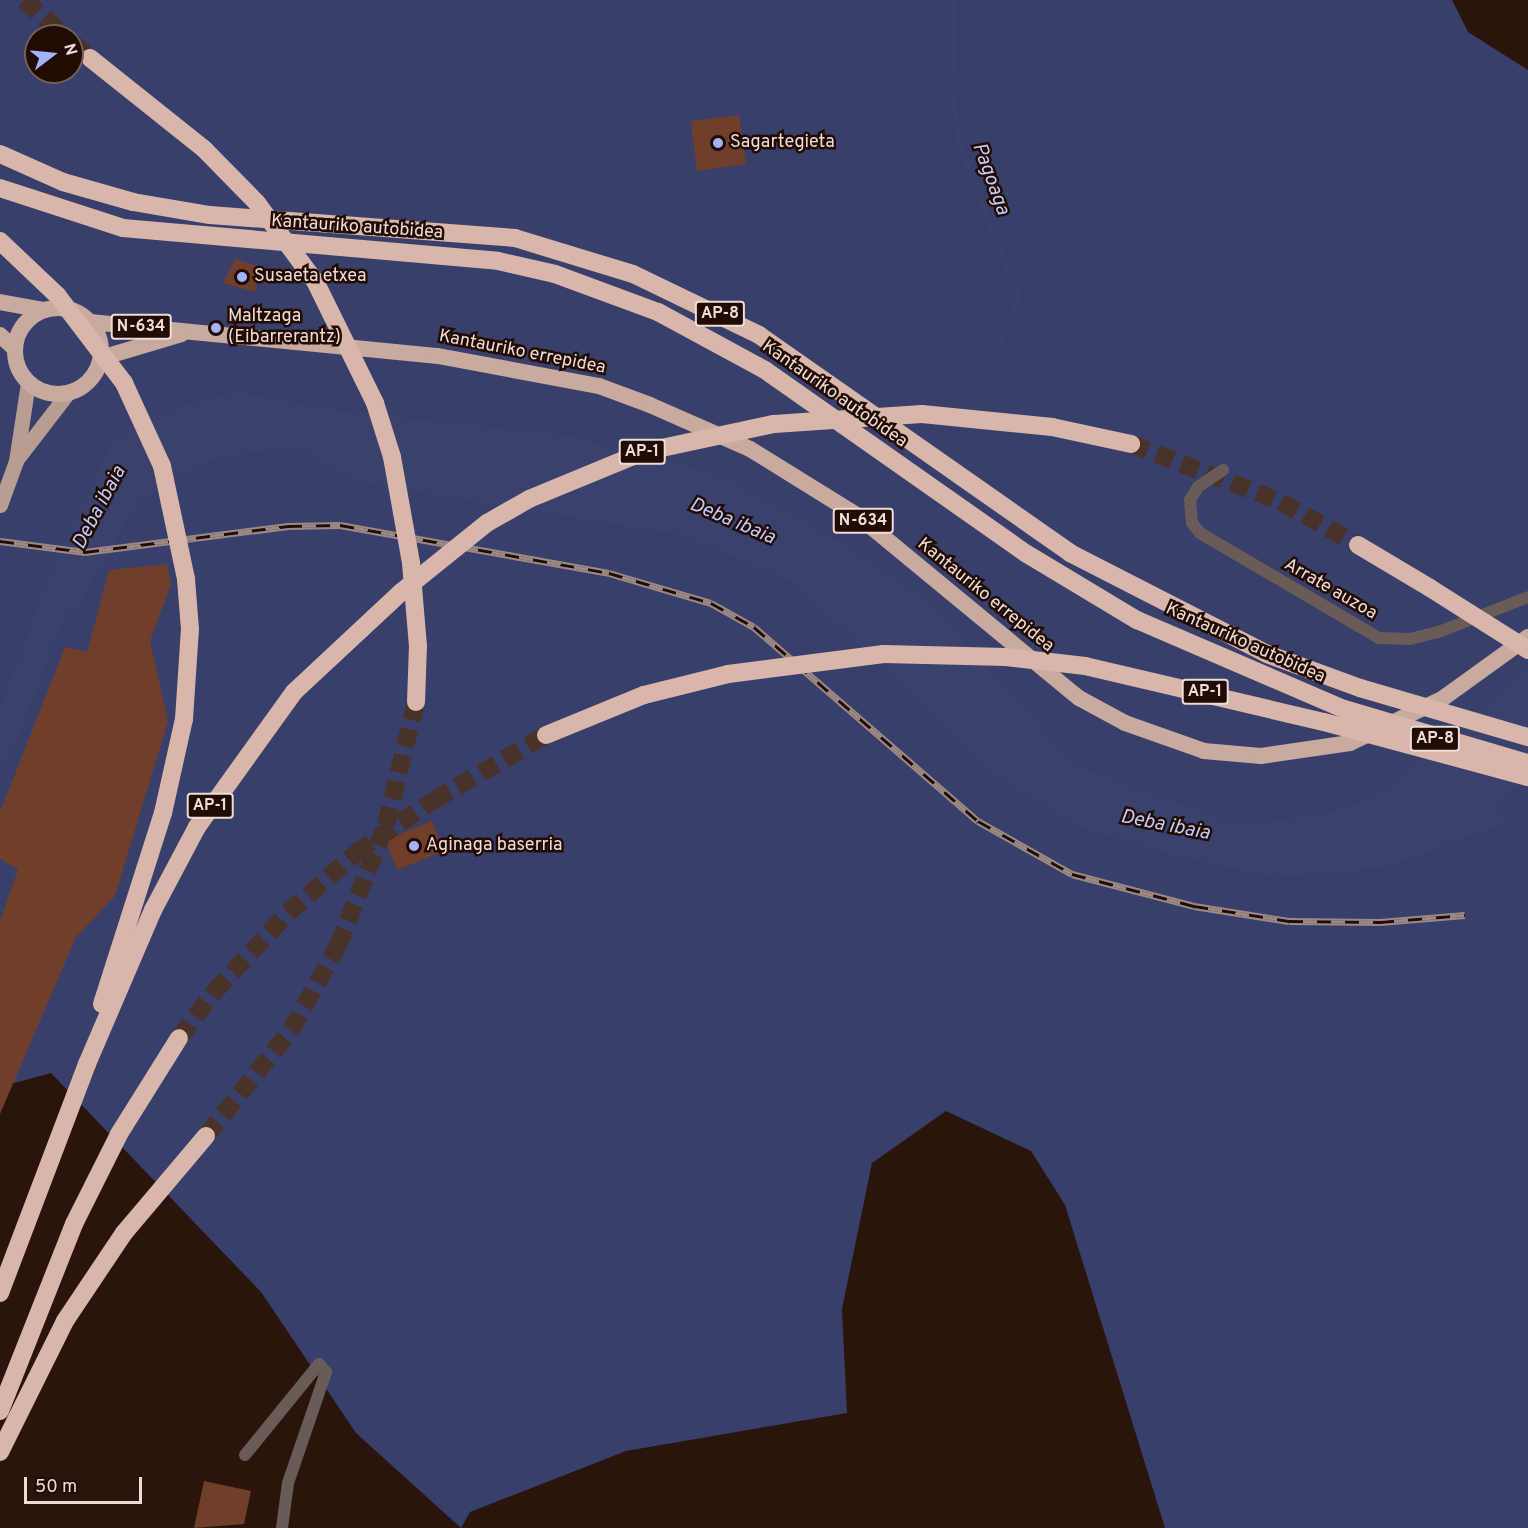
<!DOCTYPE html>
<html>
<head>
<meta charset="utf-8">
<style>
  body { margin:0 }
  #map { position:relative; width:1528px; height:1528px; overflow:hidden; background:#2b140b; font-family:Overpass,sans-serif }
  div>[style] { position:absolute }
  .forest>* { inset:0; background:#383f6b }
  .water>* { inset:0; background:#3a416d }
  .stream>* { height:4.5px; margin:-2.25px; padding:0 2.25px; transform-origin:2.25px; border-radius:2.25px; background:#3a416d }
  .river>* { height:28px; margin:-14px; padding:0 14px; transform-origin:14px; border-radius:14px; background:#3a416d }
  .building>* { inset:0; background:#6f3f2b }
  .motorway-tunnel>* { height:18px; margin-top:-9px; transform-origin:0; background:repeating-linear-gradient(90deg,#483229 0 18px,transparent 0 27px) }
  .minor>* { height:12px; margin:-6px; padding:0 6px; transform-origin:6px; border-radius:6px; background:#695c57 }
  .primary>* { height:15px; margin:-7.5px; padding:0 7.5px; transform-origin:7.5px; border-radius:7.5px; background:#b89d92 }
  .trunk>* { height:16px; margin:-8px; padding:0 8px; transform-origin:8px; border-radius:8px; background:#c8aa9e }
  .trunk>.ring { margin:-8px; padding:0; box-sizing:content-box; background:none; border:16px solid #c8aa9e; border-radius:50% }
  .motorway>* { height:18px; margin:-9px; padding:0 9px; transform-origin:9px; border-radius:9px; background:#d8b7aa }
  .rail>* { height:7px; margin-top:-3.5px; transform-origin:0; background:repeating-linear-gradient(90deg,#210b03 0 14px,#9d8981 0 28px); box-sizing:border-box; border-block:2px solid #9d8981 }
  .motorway-bridge>* { height:18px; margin:-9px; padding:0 9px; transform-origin:9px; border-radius:9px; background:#d8b7aa }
  .dots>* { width:16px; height:16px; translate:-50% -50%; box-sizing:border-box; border:3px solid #210b03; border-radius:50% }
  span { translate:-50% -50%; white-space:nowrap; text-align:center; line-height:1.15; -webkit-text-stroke:5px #210b03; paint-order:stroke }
  .shield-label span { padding:2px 4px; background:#210b03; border:2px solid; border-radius:4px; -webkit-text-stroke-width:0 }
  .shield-label { font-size:16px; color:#eeddd6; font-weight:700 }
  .poi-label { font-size:18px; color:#eeddd6 }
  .left { translate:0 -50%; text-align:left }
  .street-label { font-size:18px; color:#eeddd6 }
  .water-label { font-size:20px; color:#c2ccf9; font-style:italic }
  .north { position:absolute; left:24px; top:24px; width:60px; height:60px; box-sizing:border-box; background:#210b03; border:2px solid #735f57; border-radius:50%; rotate:74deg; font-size:16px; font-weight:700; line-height:24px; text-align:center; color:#eeddd6 }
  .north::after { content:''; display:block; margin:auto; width:21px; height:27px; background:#a3b2fd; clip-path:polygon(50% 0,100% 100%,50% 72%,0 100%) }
  .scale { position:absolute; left:24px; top:1477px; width:118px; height:27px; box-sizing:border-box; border:3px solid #eeddd6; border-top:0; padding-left:8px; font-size:18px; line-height:21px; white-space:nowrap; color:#eeddd6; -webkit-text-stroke:4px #210b03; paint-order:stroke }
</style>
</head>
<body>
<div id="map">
  <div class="forest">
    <div style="clip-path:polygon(evenodd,0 0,1452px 0,1468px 32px,1528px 70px,1528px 1528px,1165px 1528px,1065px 1205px,1031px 1151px,946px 1111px,872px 1163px,842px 1309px,847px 1413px,626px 1451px,470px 1512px,461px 1528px,356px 1433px,261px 1292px,51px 1073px,0 1087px,0 0,36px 36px,72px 36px,72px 72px,36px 72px,36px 36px)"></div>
  </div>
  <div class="water">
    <div style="clip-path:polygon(237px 392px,347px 412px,566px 435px,720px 475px,848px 546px,932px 605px,1077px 767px,1195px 808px,1228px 826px,1323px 814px,1374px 798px,1528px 669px,1528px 773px,1496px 809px,1509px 822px,1388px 867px,1273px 878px,1158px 851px,1081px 827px,999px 778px,795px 584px,682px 535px,356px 482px,296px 447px,220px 457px,140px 499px,74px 613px,39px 595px,113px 442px,182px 406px)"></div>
  </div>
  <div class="stream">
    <div style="left:954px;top:0;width:91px;rotate:91.3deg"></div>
    <div style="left:952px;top:91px;width:60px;rotate:81.3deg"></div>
    <div style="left:961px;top:150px;width:159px;rotate:68.6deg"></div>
    <div style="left:1019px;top:298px;width:65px;rotate:113.4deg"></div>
    <div style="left:887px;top:579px;width:15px;rotate:-67deg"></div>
  </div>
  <div class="river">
    <div style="left:0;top:746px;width:193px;rotate:-69deg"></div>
  </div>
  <div class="building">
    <div style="clip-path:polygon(739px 115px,746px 164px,697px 171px,691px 121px)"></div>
    <div style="clip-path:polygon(235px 259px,262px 267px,255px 292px,223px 283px)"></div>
    <div style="clip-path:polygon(167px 564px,171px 584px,150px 641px,168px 721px,115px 896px,76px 937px,0 1114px,0 921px,18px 869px,0 859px,0 812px,65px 647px,87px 652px,109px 570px)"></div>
    <div style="clip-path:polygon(432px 821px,444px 851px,397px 870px,385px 840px)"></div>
    <div style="clip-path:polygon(204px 1481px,251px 1491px,244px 1524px,194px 1528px)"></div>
  </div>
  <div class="motorway-tunnel">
    <div style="left:24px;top:0;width:55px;rotate:41.3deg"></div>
    <div style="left:72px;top:42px;width:24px;rotate:42deg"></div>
    <div style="left:1131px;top:444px;width:161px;rotate:21.1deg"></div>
    <div style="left:1281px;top:502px;width:88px;rotate:29.2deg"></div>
    <div style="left:179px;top:1038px;width:58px;rotate:-52.7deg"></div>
    <div style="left:214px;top:992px;width:108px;rotate:-46.9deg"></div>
    <div style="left:288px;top:913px;width:91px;rotate:-41.4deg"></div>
    <div style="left:356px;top:853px;width:94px;rotate:-34.2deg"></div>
    <div style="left:434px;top:800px;width:129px;rotate:-30.1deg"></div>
    <div style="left:206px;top:1136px;width:136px;rotate:-51.3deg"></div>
    <div style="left:291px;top:1030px;width:96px;rotate:-60.8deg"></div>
    <div style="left:338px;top:946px;width:130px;rotate:-68.4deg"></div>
    <div style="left:386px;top:825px;width:127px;rotate:-76.3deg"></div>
  </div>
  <div class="minor">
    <div style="left:1223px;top:470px;width:30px;rotate:146deg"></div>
    <div style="left:1198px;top:487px;width:15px;rotate:122deg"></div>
    <div style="left:1190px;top:500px;width:23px;rotate:85deg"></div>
    <div style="left:1192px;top:523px;width:13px;rotate:51deg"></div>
    <div style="left:1200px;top:533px;width:208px;rotate:30.4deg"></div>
    <div style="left:1379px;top:638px;width:31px;rotate:2deg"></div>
    <div style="left:1410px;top:639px;width:32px;rotate:-14deg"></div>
    <div style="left:1441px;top:631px;width:93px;rotate:-21.3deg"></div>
    <div style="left:245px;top:1455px;width:117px;rotate:-50.9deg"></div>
    <div style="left:319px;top:1364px;width:11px;rotate:49deg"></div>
    <div style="left:326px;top:1372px;width:117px;rotate:108.9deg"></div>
    <div style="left:288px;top:1483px;width:45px;rotate:97.6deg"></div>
  </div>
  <div class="primary">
    <div style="left:17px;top:459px;width:82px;rotate:-52.4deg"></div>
    <div style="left:0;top:505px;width:47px;rotate:-70deg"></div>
    <div style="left:16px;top:461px;width:79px;rotate:-81.3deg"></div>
  </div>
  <div class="trunk">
    <div style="left:0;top:302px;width:45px;rotate:10.3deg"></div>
    <div class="ring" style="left:15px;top:308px;width:70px;height:70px"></div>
    <div style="left:90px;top:322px;width:350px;rotate:5.6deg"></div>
    <div style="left:438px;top:356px;width:164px;rotate:10.6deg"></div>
    <div style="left:599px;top:386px;width:54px;rotate:20.4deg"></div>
    <div style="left:650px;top:405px;width:109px;rotate:23.7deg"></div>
    <div style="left:750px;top:449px;width:127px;rotate:31.8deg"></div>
    <div style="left:858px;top:516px;width:286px;rotate:39.5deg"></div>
    <div style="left:1079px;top:698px;width:52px;rotate:28.5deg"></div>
    <div style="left:1125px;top:723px;width:84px;rotate:19.5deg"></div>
    <div style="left:1204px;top:751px;width:57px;rotate:5deg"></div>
    <div style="left:1261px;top:756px;width:90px;rotate:-8.3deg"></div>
    <div style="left:1350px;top:743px;width:102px;rotate:-25.6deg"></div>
    <div style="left:1442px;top:699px;width:106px;rotate:-35.8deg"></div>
    <div style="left:0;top:335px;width:19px;rotate:43deg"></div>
    <div style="left:101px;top:358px;width:84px;rotate:-16.5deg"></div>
  </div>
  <div class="motorway">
    <div style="left:90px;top:58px;width:146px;rotate:38.6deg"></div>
    <div style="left:0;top:154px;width:69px;rotate:24deg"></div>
    <div style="left:63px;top:182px;width:73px;rotate:15.9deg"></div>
    <div style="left:133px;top:202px;width:78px;rotate:9.6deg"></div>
    <div style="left:210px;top:215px;width:306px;rotate:4.3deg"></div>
    <div style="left:515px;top:238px;width:123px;rotate:17deg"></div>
    <div style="left:633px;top:274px;width:140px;rotate:25.8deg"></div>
    <div style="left:759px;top:335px;width:380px;rotate:35deg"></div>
    <div style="left:1070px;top:553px;width:221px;rotate:27.1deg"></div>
    <div style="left:1267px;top:654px;width:99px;rotate:20.1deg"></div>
    <div style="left:0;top:188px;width:129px;rotate:18deg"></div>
    <div style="left:123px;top:228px;width:376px;rotate:5deg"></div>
    <div style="left:498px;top:261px;width:58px;rotate:12.8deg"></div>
    <div style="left:555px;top:274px;width:110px;rotate:20.3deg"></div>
    <div style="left:658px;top:312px;width:122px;rotate:28.5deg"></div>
    <div style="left:765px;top:370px;width:320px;rotate:35.1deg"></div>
    <div style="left:1027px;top:554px;width:128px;rotate:31deg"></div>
    <div style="left:1137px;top:620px;width:225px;rotate:23.3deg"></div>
    <div style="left:922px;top:414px;width:131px;rotate:5.7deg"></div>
    <div style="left:1052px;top:427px;width:81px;rotate:12.1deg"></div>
    <div style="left:1358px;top:545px;width:84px;rotate:30.8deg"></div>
    <div style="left:1085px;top:666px;width:245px;rotate:13.2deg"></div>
    <div style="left:416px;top:702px;width:56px;rotate:-88deg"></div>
    <div style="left:546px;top:735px;width:106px;rotate:-22.2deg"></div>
    <div style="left:644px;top:695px;width:87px;rotate:-14deg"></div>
    <div style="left:102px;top:1004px;width:201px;rotate:-72.3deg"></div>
    <div style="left:163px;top:813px;width:96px;rotate:-77.4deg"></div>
    <div style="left:184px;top:719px;width:90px;rotate:-86.2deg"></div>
    <div style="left:190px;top:629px;width:50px;rotate:-94.6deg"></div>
    <div style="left:0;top:1293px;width:245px;rotate:-69.2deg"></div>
    <div style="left:87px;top:1064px;width:168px;rotate:-66.8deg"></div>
    <div style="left:153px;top:910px;width:94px;rotate:-62.1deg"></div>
    <div style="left:197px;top:827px;width:166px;rotate:-54.3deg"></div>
    <div style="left:294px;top:692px;width:145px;rotate:-43deg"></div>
    <div style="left:0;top:1411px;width:201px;rotate:-68.4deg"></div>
    <div style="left:74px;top:1224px;width:101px;rotate:-63.4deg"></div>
    <div style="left:119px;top:1134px;width:113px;rotate:-58deg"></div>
    <div style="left:0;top:1452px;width:146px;rotate:-63.6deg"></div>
    <div style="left:65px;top:1321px;width:106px;rotate:-56.2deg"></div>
    <div style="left:124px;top:1233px;width:127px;rotate:-49.8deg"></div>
  </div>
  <div class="rail">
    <div style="left:0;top:541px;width:86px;rotate:7.4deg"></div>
    <div style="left:85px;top:552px;width:205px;rotate:-7.3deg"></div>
    <div style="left:288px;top:526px;width:52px;rotate:-1.1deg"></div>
    <div style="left:340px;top:525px;width:273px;rotate:10.1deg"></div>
    <div style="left:609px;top:573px;width:106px;rotate:16.4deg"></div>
    <div style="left:711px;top:603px;width:49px;rotate:29.2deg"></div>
    <div style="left:754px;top:627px;width:296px;rotate:40.9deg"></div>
    <div style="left:978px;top:821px;width:108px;rotate:29.4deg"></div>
    <div style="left:1072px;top:874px;width:126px;rotate:14.7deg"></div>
    <div style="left:1194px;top:906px;width:96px;rotate:9deg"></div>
    <div style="left:1289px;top:921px;width:91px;rotate:0.6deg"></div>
    <div style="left:1380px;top:922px;width:85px;rotate:-4.7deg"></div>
  </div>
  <div class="motorway-bridge">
    <div style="left:204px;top:149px;width:76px;rotate:45.5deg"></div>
    <div style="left:257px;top:203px;width:97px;rotate:53.4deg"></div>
    <div style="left:315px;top:281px;width:136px;rotate:63.8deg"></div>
    <div style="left:375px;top:403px;width:57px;rotate:72.5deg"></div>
    <div style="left:392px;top:457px;width:108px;rotate:79.8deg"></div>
    <div style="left:411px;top:563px;width:83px;rotate:85.2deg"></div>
    <div style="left:0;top:241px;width:79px;rotate:43.5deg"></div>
    <div style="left:57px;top:295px;width:111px;rotate:52.7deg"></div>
    <div style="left:124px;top:383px;width:91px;rotate:65.4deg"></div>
    <div style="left:162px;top:466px;width:116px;rotate:78deg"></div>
    <div style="left:1430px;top:588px;width:116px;rotate:32.3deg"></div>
    <div style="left:400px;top:593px;width:112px;rotate:-38.8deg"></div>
    <div style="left:487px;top:523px;width:48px;rotate:-29.7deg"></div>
    <div style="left:529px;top:499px;width:123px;rotate:-22.4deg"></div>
    <div style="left:643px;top:452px;width:134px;rotate:-12.1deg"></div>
    <div style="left:774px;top:424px;width:148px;rotate:-3.9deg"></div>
    <div style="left:728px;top:674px;width:157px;rotate:-7.3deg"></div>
    <div style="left:884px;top:654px;width:122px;rotate:1.4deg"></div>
    <div style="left:1006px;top:657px;width:80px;rotate:6.5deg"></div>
    <div style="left:1360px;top:688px;width:175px;rotate:16.3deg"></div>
    <div style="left:1344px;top:709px;width:192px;rotate:16.4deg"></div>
    <div style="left:1324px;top:722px;width:211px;rotate:15.1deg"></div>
  </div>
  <div class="dots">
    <div style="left:718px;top:143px;background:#a3b2fd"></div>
    <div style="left:242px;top:277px;background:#a3b2fd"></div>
    <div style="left:216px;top:328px;background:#a3b2fd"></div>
    <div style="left:414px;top:846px;background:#a3b2fd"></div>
  </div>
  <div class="shield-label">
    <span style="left:720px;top:314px">AP-8</span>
    <span style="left:141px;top:327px">N-634</span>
    <span style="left:642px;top:452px">AP-1</span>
    <span style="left:863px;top:521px">N-634</span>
    <span style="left:1205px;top:692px">AP-1</span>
    <span style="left:1435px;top:739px">AP-8</span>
    <span style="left:210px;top:806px">AP-1</span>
  </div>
  <div class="poi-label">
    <span class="left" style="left:730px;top:143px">Sagartegieta</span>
    <span class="left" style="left:254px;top:277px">Susaeta etxea</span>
    <span class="left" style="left:228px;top:328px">Maltzaga<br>(Eibarrerantz)</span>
    <span class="left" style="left:426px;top:846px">Aginaga baserria</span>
  </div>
  <div class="street-label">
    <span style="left:357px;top:228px;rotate:4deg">Kantauriko autobidea</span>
    <span style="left:522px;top:353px;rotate:11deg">Kantauriko errepidea</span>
    <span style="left:834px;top:395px;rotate:35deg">Kantauriko autobidea</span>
    <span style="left:1330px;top:590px;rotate:30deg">Arrate auzoa</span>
    <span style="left:985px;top:596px;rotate:39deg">Kantauriko errepidea</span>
    <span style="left:1245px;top:644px;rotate:24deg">Kantauriko autobidea</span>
  </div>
  <div class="water-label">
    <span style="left:990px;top:179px;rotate:70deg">Pagoaga</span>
    <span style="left:100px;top:508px;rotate:-62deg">Deba ibaia</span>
    <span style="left:732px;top:522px;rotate:23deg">Deba ibaia</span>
    <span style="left:1165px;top:826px;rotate:11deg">Deba ibaia</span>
  </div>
  <div class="north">N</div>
  <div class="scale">50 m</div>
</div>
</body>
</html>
